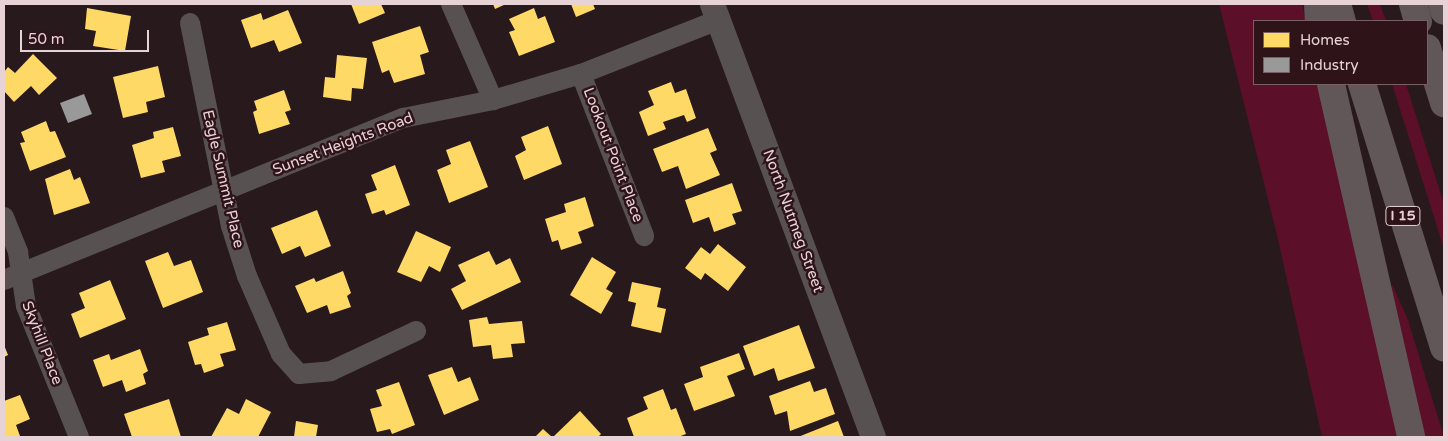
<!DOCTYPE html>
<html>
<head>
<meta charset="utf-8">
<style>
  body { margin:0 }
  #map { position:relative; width:1448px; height:441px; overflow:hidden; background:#28191c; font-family:"Varela Round",sans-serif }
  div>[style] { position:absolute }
  .green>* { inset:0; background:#5b0f28 }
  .homes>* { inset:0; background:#ffd966 }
  .industry>* { inset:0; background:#999 }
  .minor>* { height:20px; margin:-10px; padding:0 10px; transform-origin:10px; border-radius:10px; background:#585152 }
  .tertiary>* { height:25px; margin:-12.5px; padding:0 12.5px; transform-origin:12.5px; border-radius:12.5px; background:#585152 }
  .motorway>* { height:28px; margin:-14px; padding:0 14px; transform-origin:14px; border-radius:14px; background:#625758 }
  span { translate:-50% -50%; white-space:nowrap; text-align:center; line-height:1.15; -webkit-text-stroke:5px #2e1319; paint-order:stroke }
  .shield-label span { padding:1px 4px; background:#2e1319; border:1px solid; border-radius:4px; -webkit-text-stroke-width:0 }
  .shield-label { font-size:14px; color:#e7d3d6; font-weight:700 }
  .street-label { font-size:15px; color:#e7d3d6 }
  .frame { position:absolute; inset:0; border:5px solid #e7d3d6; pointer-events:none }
  .legend { position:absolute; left:1253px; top:20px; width:175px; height:65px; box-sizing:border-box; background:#2e1319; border:1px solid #786065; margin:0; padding:6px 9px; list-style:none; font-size:15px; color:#e7d3d6 }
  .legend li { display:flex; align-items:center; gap:10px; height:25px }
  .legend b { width:25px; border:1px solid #786065 }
  .scale { position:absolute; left:20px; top:30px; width:129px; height:22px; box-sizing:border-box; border:2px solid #e7d3d6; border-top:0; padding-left:6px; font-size:15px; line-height:18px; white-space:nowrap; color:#e7d3d6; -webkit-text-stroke:4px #2e1319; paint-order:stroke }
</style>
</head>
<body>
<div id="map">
  <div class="green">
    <div style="clip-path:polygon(1219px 4px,1302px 4px,1306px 21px,1254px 21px,1254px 84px,1321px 84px,1397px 437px,1322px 437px,1277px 235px)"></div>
    <div style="clip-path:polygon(1367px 4px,1380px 4px,1386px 21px,1373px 21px)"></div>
    <div style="clip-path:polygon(1392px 84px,1406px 84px,1444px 204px,1444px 249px)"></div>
    <div style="clip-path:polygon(1393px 286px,1408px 320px,1444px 437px,1420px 437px,1389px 287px)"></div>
  </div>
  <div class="homes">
    <div style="clip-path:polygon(351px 4px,381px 4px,385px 13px,359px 24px)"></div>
    <div style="clip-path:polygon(493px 4px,506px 4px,495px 9px)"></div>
    <div style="clip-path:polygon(571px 4px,593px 4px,595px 9px,576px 17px)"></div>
    <div style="clip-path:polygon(87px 8px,131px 16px,125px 51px,93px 46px,96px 31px,85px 29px)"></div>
    <div style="clip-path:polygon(534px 8px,538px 19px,545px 16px,555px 42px,519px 56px,509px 32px,515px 30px,509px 19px)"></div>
    <div style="clip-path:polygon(288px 10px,302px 43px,279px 52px,274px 40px,251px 48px,241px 20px,261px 13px,263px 20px)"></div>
    <div style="clip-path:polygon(420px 26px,429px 52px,420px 55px,425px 74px,394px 83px,389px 70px,382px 73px,372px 42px)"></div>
    <div style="clip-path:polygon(33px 54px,57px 78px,39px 95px,31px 86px,14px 102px,4px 91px,4px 72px,8px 67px,15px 73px)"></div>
    <div style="clip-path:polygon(337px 55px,367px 58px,363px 89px,352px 88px,351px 101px,323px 97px,325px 77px,335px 78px)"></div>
    <div style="clip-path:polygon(158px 66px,165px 97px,146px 102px,148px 112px,123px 118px,113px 77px)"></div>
    <div style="clip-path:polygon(671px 82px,675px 93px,686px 89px,696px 118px,687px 122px,684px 115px,663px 122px,666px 129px,648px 136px,639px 112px,654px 105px,648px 91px)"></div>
    <div style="clip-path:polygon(284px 90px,291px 110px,285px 112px,290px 124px,259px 134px,253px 112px,257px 110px,254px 101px)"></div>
    <div style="clip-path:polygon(46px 121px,50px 132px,55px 131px,66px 157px,30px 171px,20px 143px,25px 142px,21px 132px)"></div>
    <div style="clip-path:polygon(548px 126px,562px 164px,524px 180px,515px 156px,526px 150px,521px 137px)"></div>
    <div style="clip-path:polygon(173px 127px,181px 156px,162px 161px,165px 172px,141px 178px,132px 145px,154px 138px,153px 132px)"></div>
    <div style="clip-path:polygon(708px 128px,717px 150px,710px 153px,720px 175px,686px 189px,678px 166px,662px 172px,653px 149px)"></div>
    <div style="clip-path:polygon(470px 141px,488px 187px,449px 203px,437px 170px,451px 164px,446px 150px)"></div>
    <div style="clip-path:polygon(395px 165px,410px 205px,386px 215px,384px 210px,372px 214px,365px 194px,377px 190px,371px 175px)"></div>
    <div style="clip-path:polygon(70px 169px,74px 180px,80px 177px,90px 203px,54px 215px,45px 179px)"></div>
    <div style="clip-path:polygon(732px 183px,742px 211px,732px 214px,736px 224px,714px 232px,709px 217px,693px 223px,685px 200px)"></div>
    <div style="clip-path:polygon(585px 197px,594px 226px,578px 232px,582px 243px,561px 250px,558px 240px,552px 242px,545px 219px,566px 212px,564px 204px)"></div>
    <div style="clip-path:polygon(317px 210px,331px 246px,305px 257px,300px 246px,282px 254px,271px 228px)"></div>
    <div style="clip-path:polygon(416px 231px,451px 247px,440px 272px,429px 266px,421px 282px,397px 272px)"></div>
    <div style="clip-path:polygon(718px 244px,746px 267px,728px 291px,705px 273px,701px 280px,685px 268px,701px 247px,710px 254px)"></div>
    <div style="clip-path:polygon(489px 251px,496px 265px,510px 258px,521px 282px,462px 310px,451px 289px,466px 281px,458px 265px)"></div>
    <div style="clip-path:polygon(168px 252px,174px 266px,191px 260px,203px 292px,163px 308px,145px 261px)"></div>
    <div style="clip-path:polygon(592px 257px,616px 272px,606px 289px,613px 293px,601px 314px,570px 295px)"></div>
    <div style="clip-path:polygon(343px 271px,351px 293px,347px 296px,351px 307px,330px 314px,327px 305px,307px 313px,295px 286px,314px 278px,316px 282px)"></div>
    <div style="clip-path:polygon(110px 280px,126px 319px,80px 338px,71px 314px,85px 308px,79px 293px)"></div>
    <div style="clip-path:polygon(632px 282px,661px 288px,657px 307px,666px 309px,661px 333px,631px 326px,636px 303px,628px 301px)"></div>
    <div style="clip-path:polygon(487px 317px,489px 324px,522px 321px,525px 343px,511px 344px,513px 357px,493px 359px,491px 345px,473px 347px,469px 320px)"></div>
    <div style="clip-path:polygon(227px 322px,236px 350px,220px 354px,224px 366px,204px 373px,201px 364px,195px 365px,188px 342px,209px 335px,207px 328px)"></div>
    <div style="clip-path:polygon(799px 325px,815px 368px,778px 381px,774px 368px,754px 376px,743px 346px)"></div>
    <div style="clip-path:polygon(4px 345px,8px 355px,4px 357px)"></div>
    <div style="clip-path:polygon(140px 349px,148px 371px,143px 374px,146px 384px,126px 392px,122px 380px,103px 387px,93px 360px,109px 354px,111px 360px)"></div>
    <div style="clip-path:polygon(739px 353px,745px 369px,727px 376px,735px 396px,694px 411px,684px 384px,703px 377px,700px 367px)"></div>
    <div style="clip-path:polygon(452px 367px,458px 382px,470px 377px,479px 400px,444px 415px,428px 375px)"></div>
    <div style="clip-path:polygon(810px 381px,814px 392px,826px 388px,835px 414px,790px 431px,787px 411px,775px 415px,769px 396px)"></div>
    <div style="clip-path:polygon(399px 382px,415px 425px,392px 434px,390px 429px,377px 432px,370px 409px,382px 406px,376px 390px)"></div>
    <div style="clip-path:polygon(663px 389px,671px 410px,676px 408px,686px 434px,678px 437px,634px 437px,627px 418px,648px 409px,643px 397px)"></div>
    <div style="clip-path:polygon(20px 395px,30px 419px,16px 425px,20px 436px,4px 437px,4px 401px)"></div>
    <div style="clip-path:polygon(169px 399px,181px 437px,132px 437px,124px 414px)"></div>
    <div style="clip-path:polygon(246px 399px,271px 412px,258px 437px,211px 437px,227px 408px,239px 414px)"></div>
    <div style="clip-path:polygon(580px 411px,601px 434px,598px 437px,553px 437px)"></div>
    <div style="clip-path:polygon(296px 421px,318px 425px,316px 437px,294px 437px)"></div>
    <div style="clip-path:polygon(838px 421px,844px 437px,798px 437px)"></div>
    <div style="clip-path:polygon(543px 429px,552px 437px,535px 437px)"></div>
  </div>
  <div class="industry">
    <div style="clip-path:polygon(84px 94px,92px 114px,68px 123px,60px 103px)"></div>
  </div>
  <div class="minor">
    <div style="left:451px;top:4px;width:105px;rotate:66.4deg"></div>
    <div style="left:190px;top:23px;width:207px;rotate:78.6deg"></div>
    <div style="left:231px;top:226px;width:52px;rotate:72.3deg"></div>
    <div style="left:247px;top:276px;width:85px;rotate:66.4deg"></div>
    <div style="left:281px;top:354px;width:27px;rotate:48deg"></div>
    <div style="left:299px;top:374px;width:32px;rotate:-5deg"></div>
    <div style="left:331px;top:371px;width:94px;rotate:-25.2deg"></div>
    <div style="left:581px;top:74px;width:174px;rotate:68.7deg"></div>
    <div style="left:4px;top:217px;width:38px;rotate:68deg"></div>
    <div style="left:18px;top:252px;width:55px;rotate:81.6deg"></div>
    <div style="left:26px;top:306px;width:141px;rotate:68deg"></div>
    <div style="left:4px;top:280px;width:431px;rotate:-22.1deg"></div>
    <div style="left:403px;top:118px;width:92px;rotate:-11.3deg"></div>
    <div style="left:493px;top:100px;width:92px;rotate:-16.5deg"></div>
    <div style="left:581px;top:74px;width:147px;rotate:-21.5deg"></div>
  </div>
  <div class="tertiary">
    <div style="left:712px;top:4px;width:462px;rotate:69.6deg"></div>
  </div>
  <div class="motorway">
    <div style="left:1318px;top:4px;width:17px;rotate:87deg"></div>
    <div style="left:1337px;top:4px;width:18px;rotate:74deg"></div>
    <div style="left:1413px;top:4px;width:18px;rotate:74deg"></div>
    <div style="left:1442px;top:4px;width:7px;rotate:74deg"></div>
    <div style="left:1427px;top:48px;width:58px;rotate:72.8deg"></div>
    <div style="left:1331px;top:84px;width:362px;rotate:77.2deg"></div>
    <div style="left:1362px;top:84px;width:276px;rotate:72.7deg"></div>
  </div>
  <div class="shield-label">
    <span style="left:1403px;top:216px">I 15</span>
  </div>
  <div class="street-label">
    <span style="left:343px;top:144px;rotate:-21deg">Sunset Heights Road</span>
    <span style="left:613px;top:155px;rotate:69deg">Lookout Point Place</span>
    <span style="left:223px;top:179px;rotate:77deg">Eagle Summit Place</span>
    <span style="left:793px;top:221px;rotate:70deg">North Nutmeg Street</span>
    <span style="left:42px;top:343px;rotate:69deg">Skyhill Place</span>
  </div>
  <div class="frame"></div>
  <ul class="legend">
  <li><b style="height:14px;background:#ffd966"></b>Homes</li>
  <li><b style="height:14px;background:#999"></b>Industry</li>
  </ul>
  <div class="scale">50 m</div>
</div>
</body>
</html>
